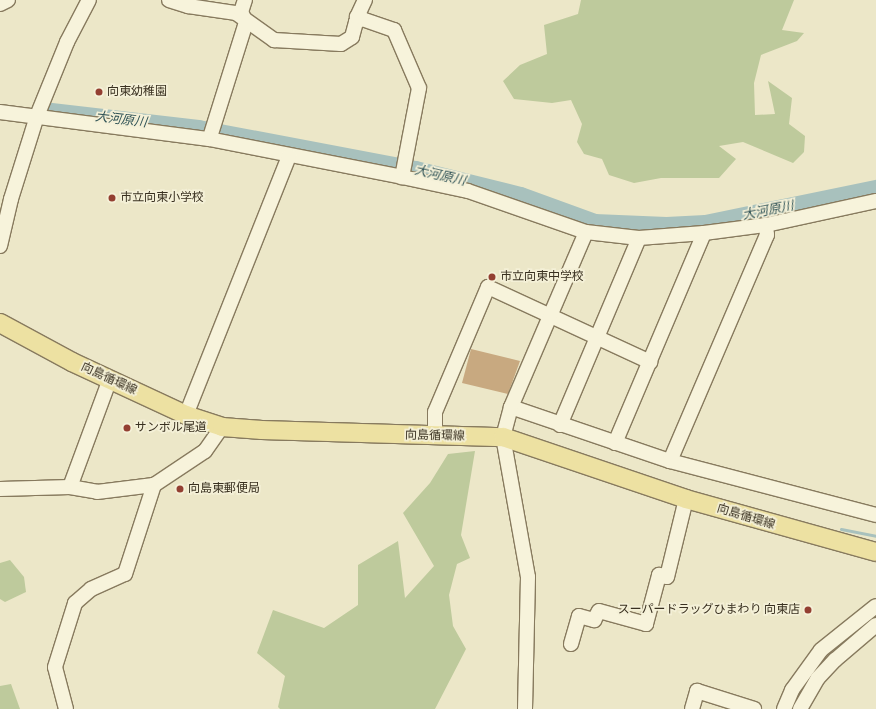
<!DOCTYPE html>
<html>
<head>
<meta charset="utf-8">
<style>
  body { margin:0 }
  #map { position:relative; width:876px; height:709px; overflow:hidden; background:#ece7c8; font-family:Bitter,"Noto Sans JP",serif }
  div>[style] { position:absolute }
  .green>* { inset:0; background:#beca9c }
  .stream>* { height:3px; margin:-1.5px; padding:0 1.5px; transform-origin:1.5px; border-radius:1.5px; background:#a8c1bd }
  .river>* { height:19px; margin:-9.5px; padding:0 9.5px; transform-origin:9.5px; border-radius:9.5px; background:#a8c1bd }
  .building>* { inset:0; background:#c8a980 }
  .roads { filter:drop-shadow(1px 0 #877a5e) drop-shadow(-1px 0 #877a5e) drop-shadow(0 1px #877a5e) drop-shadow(0 -1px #877a5e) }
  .minor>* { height:14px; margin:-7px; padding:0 7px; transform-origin:7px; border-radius:7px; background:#f7f3db }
  .major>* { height:18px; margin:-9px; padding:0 9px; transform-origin:9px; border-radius:9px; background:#ede1a2 }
  .dots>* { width:11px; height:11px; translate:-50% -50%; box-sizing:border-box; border:2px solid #f4f0d7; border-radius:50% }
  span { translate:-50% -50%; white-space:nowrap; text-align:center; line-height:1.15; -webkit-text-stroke:3.5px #f4f0d7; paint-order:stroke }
  .poi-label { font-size:12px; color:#393020 }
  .left { translate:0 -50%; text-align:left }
  .right { translate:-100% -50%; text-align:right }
  .street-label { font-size:12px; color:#393020 }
  .water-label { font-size:13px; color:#315457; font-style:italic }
</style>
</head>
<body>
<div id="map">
  <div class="green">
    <div style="clip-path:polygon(581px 0,794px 0,782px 30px,804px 33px,797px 41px,761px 55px,754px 83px,755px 115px,775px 114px,768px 81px,792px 98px,789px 124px,805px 136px,804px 152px,793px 163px,743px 142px,719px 146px,736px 159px,719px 178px,661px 178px,634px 183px,609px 175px,602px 159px,584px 154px,577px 142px,582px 124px,571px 100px,552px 103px,514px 99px,503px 81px,520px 65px,547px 54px,544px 25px,578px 14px)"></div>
    <div style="clip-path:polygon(475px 451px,461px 535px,470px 558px,457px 564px,449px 595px,453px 626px,466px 649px,435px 709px,280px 709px,278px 707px,285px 676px,257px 653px,273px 610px,324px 628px,358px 605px,358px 565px,398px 541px,405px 598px,434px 566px,403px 513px,430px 483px,448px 454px)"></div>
    <div style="clip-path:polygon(10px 560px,24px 577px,26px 592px,5px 602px,0 599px,0 563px)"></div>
    <div style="clip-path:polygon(11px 684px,20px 709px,0 709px,0 686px)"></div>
  </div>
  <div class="stream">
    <div style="left:841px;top:529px;width:36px;rotate:11deg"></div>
  </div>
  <div class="river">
    <div style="left:51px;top:112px;width:148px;rotate:6.6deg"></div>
    <div style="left:198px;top:129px;width:221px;rotate:10.7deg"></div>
    <div style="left:415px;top:170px;width:108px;rotate:13.9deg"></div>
    <div style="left:520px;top:196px;width:79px;rotate:20deg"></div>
    <div style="left:594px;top:223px;width:72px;rotate:2.4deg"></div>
    <div style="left:666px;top:226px;width:39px;rotate:-3deg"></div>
    <div style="left:705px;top:224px;width:175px;rotate:-11.6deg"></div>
  </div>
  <div class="building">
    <div style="clip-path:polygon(471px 349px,520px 361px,508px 394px,462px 383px)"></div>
  </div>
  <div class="roads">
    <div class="minor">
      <div style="left:169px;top:0;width:20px;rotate:18deg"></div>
      <div style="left:188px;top:6px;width:49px;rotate:8.3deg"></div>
      <div style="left:236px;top:13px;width:47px;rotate:35.4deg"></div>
      <div style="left:274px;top:40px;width:67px;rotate:3.4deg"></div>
      <div style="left:341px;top:44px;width:13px;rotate:-32deg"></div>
      <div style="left:352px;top:37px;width:16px;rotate:-75deg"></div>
      <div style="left:356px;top:22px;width:7px;rotate:-27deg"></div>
      <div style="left:362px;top:19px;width:34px;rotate:19deg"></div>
      <div style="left:394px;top:30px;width:63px;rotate:66.7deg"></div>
      <div style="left:419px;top:88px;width:91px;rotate:100.8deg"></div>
      <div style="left:0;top:4px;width:9px;rotate:-27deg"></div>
      <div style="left:359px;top:20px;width:4px;rotate:-124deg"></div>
      <div style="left:357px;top:17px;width:19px;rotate:-65deg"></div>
      <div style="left:0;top:112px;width:211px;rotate:7.4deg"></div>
      <div style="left:209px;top:139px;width:197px;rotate:11.1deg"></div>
      <div style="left:402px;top:177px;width:67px;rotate:12deg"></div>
      <div style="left:468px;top:191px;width:125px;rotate:19.2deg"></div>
      <div style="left:586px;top:232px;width:53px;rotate:6.5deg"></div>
      <div style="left:639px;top:238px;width:65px;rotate:-4.4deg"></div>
      <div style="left:704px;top:233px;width:63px;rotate:-7.4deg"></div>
      <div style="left:766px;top:225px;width:113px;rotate:-12.3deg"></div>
      <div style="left:211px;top:134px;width:117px;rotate:-72.6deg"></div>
      <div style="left:246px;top:22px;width:11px;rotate:-117deg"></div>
      <div style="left:241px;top:12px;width:13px;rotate:-72deg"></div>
      <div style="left:0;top:246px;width:48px;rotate:-76.8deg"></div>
      <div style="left:11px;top:199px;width:87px;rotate:-72.6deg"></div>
      <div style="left:37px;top:116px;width:80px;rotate:-67.9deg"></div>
      <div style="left:67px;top:42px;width:47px;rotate:-62.4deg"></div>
      <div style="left:511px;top:407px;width:168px;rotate:18.8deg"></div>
      <div style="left:670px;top:461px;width:213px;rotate:14.7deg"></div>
      <div style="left:186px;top:415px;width:279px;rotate:-68.3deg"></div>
      <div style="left:560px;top:425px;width:203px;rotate:-67.1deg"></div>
      <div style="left:435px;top:436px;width:24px;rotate:-90deg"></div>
      <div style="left:435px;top:412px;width:136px;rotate:-67deg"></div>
      <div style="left:488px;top:287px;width:179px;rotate:24.8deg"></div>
      <div style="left:615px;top:443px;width:228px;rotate:-67deg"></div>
      <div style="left:670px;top:461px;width:246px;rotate:-66.8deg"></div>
      <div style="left:767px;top:235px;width:10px;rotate:-96deg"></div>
      <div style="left:70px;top:487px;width:115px;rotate:-69.7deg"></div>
      <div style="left:0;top:489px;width:70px;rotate:-1.6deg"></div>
      <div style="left:70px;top:487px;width:27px;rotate:10deg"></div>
      <div style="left:97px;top:492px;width:57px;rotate:-7deg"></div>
      <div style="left:154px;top:485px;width:61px;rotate:-33.7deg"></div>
      <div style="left:205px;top:451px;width:29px;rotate:-55deg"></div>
      <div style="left:571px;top:644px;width:29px;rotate:-74deg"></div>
      <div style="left:579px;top:616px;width:16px;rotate:15deg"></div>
      <div style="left:594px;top:620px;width:10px;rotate:-61deg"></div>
      <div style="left:599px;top:611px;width:49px;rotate:15.5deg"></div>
      <div style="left:646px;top:624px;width:51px;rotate:-75.1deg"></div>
      <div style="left:659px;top:575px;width:8px;rotate:14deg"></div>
      <div style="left:667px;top:577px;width:80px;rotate:-76.3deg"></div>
      <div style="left:66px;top:709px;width:43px;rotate:-104.7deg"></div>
      <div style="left:55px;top:667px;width:67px;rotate:-72.6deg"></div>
      <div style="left:75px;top:603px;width:21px;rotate:-41deg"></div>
      <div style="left:91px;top:589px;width:37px;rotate:-24deg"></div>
      <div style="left:125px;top:574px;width:94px;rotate:-72deg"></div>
      <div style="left:525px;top:709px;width:132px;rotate:-88.7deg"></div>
      <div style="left:528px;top:577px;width:142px;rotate:-100.1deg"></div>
      <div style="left:503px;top:437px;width:31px;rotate:-75deg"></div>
      <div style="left:511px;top:407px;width:190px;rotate:-66.8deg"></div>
      <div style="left:692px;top:709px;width:19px;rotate:-74deg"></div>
      <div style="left:697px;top:691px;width:60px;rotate:17.5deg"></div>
      <div style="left:784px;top:709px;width:21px;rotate:-67deg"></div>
      <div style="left:792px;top:690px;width:49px;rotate:-54.1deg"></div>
      <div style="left:821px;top:650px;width:70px;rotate:-38.7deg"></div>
      <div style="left:800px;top:709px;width:36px;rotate:-60deg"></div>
      <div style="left:818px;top:678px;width:25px;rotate:-47deg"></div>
      <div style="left:835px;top:660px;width:54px;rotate:-40.5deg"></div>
    </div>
    <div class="major">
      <div style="left:0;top:323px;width:82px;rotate:28.4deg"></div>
      <div style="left:72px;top:362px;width:126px;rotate:24.9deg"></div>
      <div style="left:186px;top:415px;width:38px;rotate:18deg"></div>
      <div style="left:222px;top:427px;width:40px;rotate:4.3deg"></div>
      <div style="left:262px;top:430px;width:241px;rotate:1.7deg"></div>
      <div style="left:503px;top:437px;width:193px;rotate:18.7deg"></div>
      <div style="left:686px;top:499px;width:197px;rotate:15.6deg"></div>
    </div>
  </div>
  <div class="dots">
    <div style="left:99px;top:92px;background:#933f31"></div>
    <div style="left:112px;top:198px;background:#933f31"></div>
    <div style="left:492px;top:277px;background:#933f31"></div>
    <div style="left:127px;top:428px;background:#933f31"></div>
    <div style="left:180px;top:489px;background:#933f31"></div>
    <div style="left:808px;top:610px;background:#933f31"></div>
  </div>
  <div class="poi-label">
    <span class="left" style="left:107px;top:92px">向東幼稚園</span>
    <span class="left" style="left:120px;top:198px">市立向東小学校</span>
    <span class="left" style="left:500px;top:277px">市立向東中学校</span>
    <span class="left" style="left:135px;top:428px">サンボル尾道</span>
    <span class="left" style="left:188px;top:489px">向島東郵便局</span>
    <span class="right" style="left:800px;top:610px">スーパードラッグひまわり 向東店</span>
  </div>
  <div class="street-label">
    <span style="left:109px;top:379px;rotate:25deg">向島循環線</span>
    <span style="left:435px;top:436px;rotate:1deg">向島循環線</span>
    <span style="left:746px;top:517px;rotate:17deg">向島循環線</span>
  </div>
  <div class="water-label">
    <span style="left:121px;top:120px;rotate:7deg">大河原川</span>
    <span style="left:440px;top:176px;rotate:13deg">大河原川</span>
    <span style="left:768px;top:211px;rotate:-11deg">大河原川</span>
  </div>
</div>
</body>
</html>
